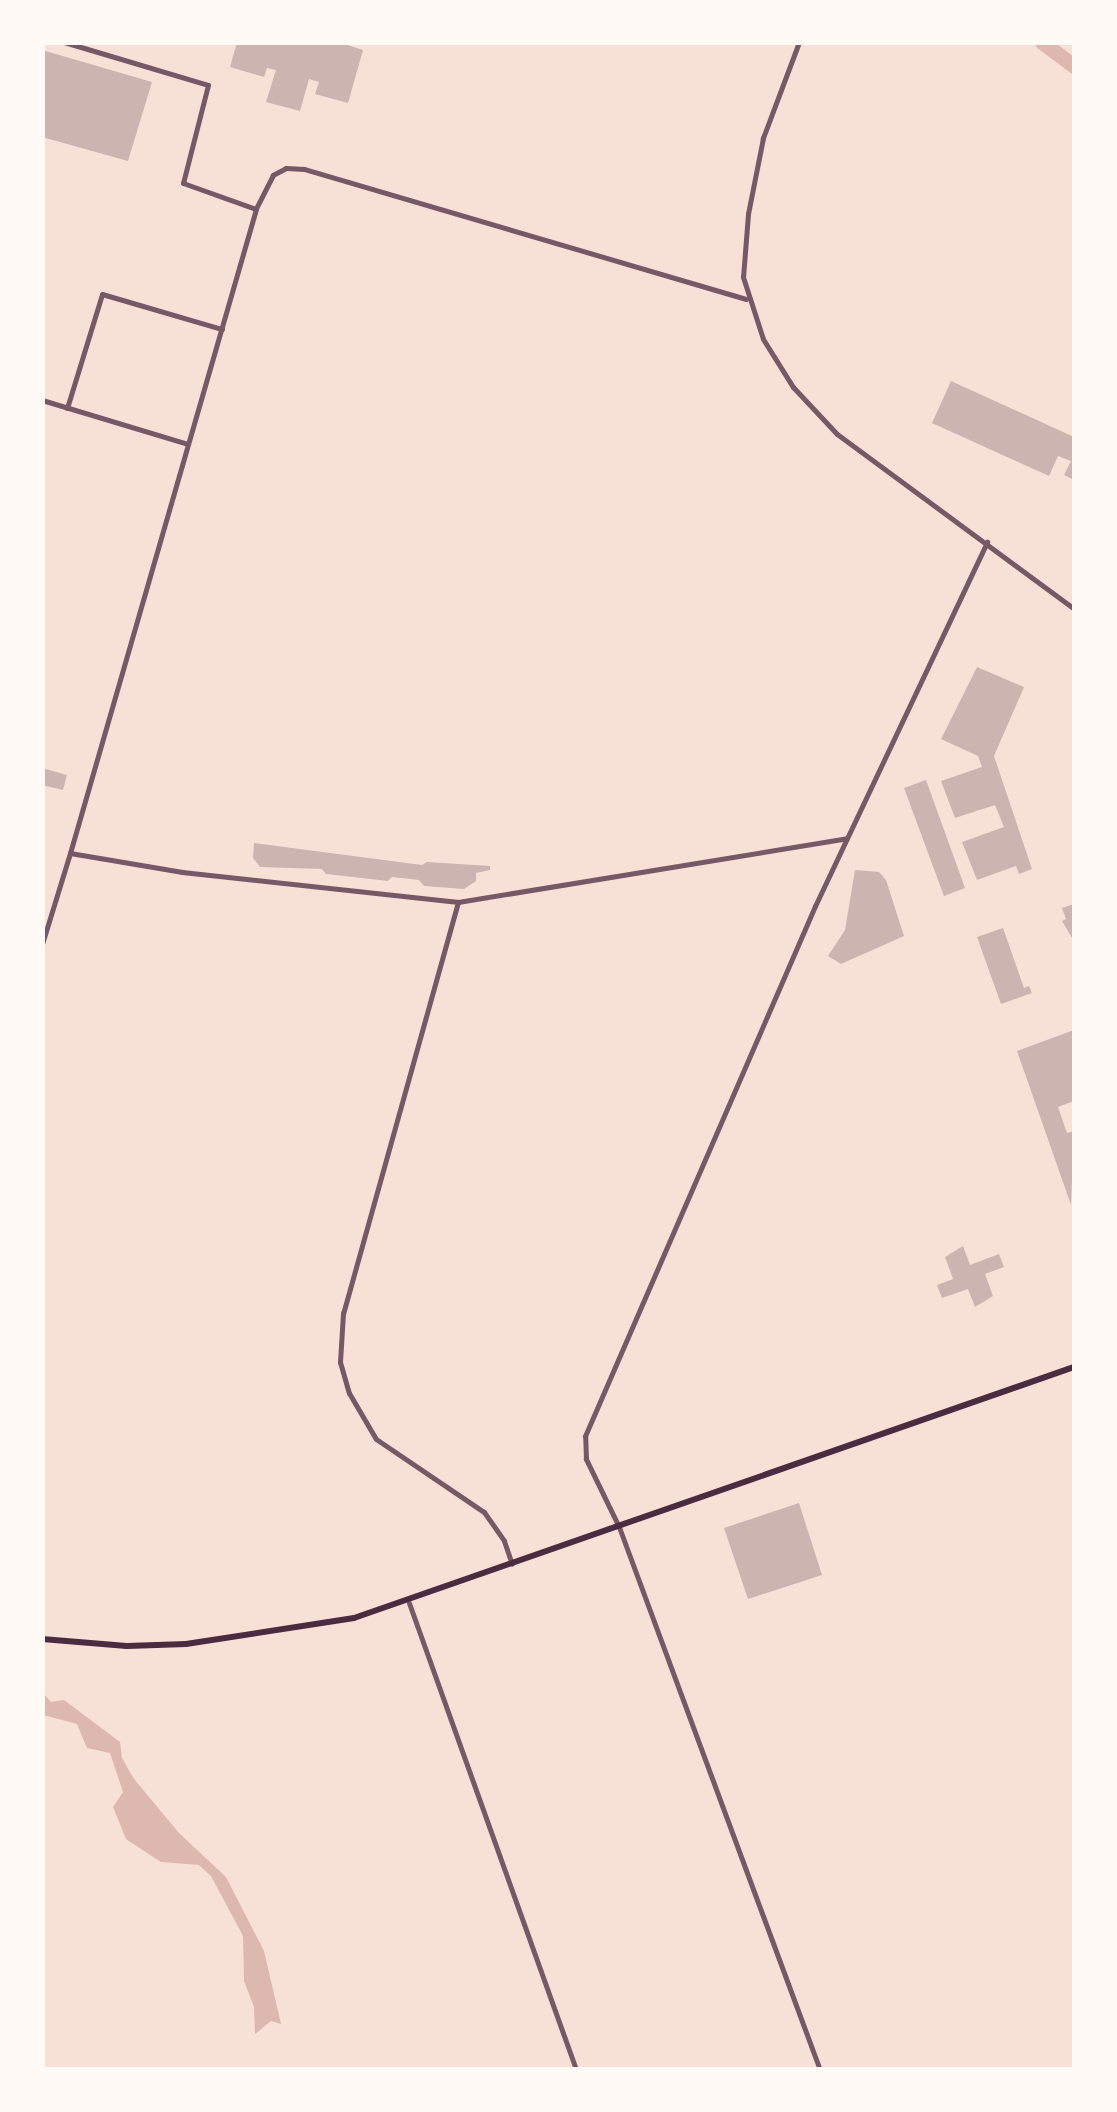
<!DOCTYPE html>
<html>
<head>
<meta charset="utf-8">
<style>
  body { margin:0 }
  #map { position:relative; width:1117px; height:2112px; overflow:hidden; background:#f7e1d7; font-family:"DM Sans",sans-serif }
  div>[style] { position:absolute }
  .water>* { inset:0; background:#dcb8b0 }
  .river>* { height:15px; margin:-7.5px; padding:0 7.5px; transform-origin:7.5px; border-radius:7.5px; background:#dcb8b0 }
  .building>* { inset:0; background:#ccb4b1 }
  .minor>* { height:5px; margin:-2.5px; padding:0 2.5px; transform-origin:2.5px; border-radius:2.5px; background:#755966 }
  .tertiary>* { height:5px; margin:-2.5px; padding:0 2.5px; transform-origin:2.5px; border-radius:2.5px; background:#755966 }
  .secondary>* { height:6px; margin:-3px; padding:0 3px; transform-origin:3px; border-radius:3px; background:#4a2c40 }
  span { translate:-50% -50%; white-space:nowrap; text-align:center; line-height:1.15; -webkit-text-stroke:8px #fffaf5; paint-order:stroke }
  .frame { position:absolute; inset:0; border:45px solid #fffaf5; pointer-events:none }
</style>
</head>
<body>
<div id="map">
  <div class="water">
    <div style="clip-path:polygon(42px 1692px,51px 1702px,64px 1700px,120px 1742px,122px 1758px,134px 1779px,179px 1833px,226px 1877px,264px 1951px,281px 2024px,271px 2021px,255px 2034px,254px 2007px,244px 1981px,243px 1936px,211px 1876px,199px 1865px,161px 1862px,126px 1839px,113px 1807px,123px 1792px,110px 1753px,87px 1748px,77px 1724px,43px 1715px)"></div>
  </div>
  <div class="river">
    <div style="left:1042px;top:42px;width:40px;rotate:37deg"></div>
  </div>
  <div class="building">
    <div style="clip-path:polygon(237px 42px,338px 42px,363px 50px,348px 103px,315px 94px,319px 82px,309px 79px,300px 111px,266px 102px,276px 70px,267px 68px,264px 77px,230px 67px)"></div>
    <div style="clip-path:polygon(42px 50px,152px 82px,128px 161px,42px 137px)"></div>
    <div style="clip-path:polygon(951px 381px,1074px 437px,1074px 480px,1064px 475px,1071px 461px,1058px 456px,1049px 476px,932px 423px)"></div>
    <div style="clip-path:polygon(977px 667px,1024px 687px,994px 756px,1032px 869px,1019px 874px,1016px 866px,977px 880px,962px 842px,1004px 827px,995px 805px,955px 818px,941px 781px,982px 767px,978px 756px,941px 739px)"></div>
    <div style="clip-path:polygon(42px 768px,67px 775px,63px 790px,42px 785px)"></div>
    <div style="clip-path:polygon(926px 780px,965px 888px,944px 896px,904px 788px)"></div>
    <div style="clip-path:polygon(254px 843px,422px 865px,427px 862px,490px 866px,490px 870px,476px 873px,476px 881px,464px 889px,424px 886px,419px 880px,392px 877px,388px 881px,326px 874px,322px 869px,260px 867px,253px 858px)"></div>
    <div style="clip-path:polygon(855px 870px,879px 872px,886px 880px,904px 936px,841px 964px,828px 956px,845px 930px)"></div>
    <div style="clip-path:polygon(1074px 904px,1074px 941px,1062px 921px,1066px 919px,1062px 908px)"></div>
    <div style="clip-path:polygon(1003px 928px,1024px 988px,1029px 986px,1032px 993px,1001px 1004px,977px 937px)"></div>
    <div style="clip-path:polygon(1074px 1030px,1074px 1101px,1058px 1107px,1067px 1133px,1074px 1131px,1071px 1205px,1017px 1051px)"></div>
    <div style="clip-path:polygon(963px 1246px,970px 1265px,999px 1254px,1004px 1267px,985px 1274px,993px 1296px,975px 1307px,968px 1289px,942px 1298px,937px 1285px,953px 1279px,945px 1257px)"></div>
    <div style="clip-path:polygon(799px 1503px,822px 1575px,748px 1599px,724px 1528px)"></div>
  </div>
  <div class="minor">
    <div style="left:64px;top:42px;width:150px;rotate:16.6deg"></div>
    <div style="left:208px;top:85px;width:101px;rotate:104.3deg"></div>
    <div style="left:183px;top:183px;width:77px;rotate:19.6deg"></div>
    <div style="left:458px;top:902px;width:427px;rotate:105.6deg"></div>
    <div style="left:343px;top:1313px;width:49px;rotate:93.5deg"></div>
    <div style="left:340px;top:1362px;width:32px;rotate:74deg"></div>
    <div style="left:349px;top:1393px;width:53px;rotate:59.6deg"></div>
    <div style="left:376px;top:1439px;width:130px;rotate:34.1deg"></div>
    <div style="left:484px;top:1512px;width:35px;rotate:55deg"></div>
    <div style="left:504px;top:1541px;width:24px;rotate:71deg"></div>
    <div style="left:42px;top:944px;width:95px;rotate:-72.9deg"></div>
    <div style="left:619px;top:1527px;width:579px;rotate:69.69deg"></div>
  </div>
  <div class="tertiary">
    <div style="left:799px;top:42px;width:103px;rotate:110.6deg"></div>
    <div style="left:763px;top:138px;width:77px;rotate:101.2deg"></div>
    <div style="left:748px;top:214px;width:63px;rotate:94.5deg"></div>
    <div style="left:743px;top:277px;width:65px;rotate:72.1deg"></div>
    <div style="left:763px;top:339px;width:57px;rotate:58deg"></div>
    <div style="left:793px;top:387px;width:64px;rotate:46.9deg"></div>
    <div style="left:837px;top:434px;width:295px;rotate:36.4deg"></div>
    <div style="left:746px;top:299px;width:461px;rotate:-163.6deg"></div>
    <div style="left:304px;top:169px;width:18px;rotate:-177deg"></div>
    <div style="left:286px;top:168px;width:15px;rotate:152deg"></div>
    <div style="left:273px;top:175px;width:38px;rotate:117deg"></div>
    <div style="left:256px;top:209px;width:670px;rotate:106.11deg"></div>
    <div style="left:70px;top:853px;width:114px;rotate:9.6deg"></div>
    <div style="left:182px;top:872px;width:278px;rotate:6.2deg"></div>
    <div style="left:458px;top:902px;width:394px;rotate:-9.3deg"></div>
    <div style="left:42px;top:400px;width:152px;rotate:16.8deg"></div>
    <div style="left:67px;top:408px;width:119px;rotate:-72.9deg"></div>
    <div style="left:102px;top:294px;width:125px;rotate:16.3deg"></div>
    <div style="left:619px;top:1527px;width:76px;rotate:-115.9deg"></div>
    <div style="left:586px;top:1459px;width:23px;rotate:-92deg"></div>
    <div style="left:585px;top:1436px;width:578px;rotate:-66.54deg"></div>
    <div style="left:815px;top:906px;width:403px;rotate:-64.7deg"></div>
    <div style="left:409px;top:1603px;width:496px;rotate:70.3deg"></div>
  </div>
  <div class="secondary">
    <div style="left:42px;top:1639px;width:85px;rotate:4.7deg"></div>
    <div style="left:127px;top:1646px;width:59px;rotate:-1.9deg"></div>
    <div style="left:186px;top:1644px;width:170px;rotate:-8.8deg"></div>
    <div style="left:354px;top:1618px;width:762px;rotate:-19.22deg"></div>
  </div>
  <div class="frame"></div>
</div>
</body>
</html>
